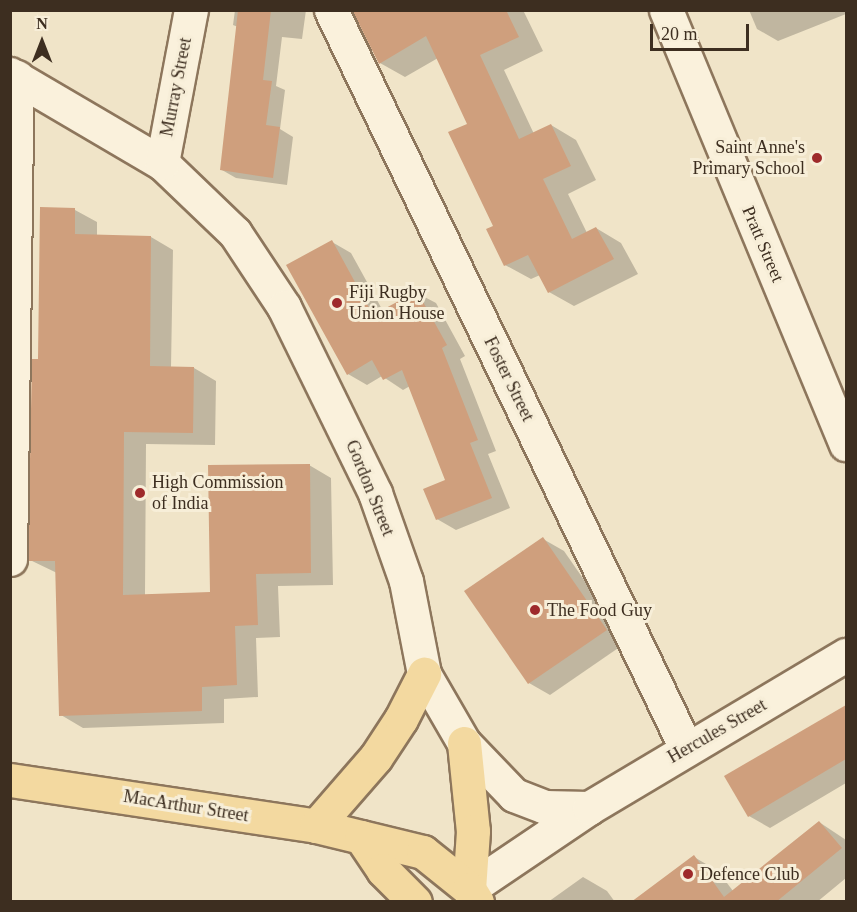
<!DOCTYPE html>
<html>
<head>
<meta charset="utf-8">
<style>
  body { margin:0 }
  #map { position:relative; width:857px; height:912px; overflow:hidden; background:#f0e4c8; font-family:"Times New Roman",serif }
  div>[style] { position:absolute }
  .shadow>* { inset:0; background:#0003 }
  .building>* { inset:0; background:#cf9f7d }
  .roads { filter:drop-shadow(2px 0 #8d765c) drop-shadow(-2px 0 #8d765c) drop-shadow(0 2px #8d765c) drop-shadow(0 -2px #8d765c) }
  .minor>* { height:33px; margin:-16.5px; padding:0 16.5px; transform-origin:16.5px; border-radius:16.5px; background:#faf1dc }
  .secondary>* { height:33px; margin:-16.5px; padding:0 16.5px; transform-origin:16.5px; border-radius:16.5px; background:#faf1dc }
  .primary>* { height:33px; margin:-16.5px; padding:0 16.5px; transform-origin:16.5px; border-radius:16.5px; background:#f3d9a0 }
  .dots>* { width:16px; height:16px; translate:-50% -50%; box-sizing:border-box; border:3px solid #f7eed8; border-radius:50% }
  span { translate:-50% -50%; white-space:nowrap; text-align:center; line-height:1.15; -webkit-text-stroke:6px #f7eed8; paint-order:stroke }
  .street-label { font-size:18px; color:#3d2e20 }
  .poi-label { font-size:18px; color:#3d2e20 }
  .right { translate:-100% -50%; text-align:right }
  .left { translate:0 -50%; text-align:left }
  .frame { position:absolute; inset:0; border:12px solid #3d2e20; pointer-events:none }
  .north { position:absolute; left:12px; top:12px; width:60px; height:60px; -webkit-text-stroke:4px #f7eed8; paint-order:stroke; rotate:0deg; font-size:16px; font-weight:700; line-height:24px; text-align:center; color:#3d2e20 }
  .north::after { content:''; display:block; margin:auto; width:21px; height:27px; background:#3d2e20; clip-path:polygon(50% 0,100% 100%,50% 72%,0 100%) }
  .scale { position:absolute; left:650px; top:24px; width:99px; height:27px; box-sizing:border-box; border:3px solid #3d2e20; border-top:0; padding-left:8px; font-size:18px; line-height:21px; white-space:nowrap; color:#3d2e20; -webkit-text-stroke:4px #f7eed8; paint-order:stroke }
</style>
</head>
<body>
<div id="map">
  <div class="shadow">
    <div style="clip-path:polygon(235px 10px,306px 10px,302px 39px,282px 37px,276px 86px,285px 90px,280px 129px,293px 137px,287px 185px,236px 178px,222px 170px,238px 27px,233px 25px)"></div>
    <div style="clip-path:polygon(354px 10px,523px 10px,543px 51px,504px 70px,534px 134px,551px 125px,576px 140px,596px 180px,568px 194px,587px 233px,596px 228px,621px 243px,638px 274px,574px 306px,549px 292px,540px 275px,531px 279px,505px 265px,469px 124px,438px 58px,405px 77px,380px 63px)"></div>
    <div style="clip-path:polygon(749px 10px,846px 10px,846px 14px,778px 41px,757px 29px)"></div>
    <div style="clip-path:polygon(75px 210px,97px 222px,97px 236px,151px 237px,173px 250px,171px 368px,194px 368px,216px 381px,215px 445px,146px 444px,145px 595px,212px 593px,309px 465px,331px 478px,333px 585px,278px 586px,280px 637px,256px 638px,258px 697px,224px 699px,224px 723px,83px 728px,61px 715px,57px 573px,30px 560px,39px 361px)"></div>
    <div style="clip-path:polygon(332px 242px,351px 253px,383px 311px,417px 293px,436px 303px,465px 356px,460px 359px,496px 451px,488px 454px,510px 508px,456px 530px,437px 519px,447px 481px,410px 386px,403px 390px,382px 376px,367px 385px,348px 374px)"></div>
    <div style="clip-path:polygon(543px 539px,564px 551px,627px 642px,550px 695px,529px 683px)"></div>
    <div style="clip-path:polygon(846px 709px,846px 783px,770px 828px,749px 816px,841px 710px)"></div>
    <div style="clip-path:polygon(819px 822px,846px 840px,846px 878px,817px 902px,633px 902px,694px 857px,718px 871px,733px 891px)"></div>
    <div style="clip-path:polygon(583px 877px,607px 891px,615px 902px,548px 902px)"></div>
  </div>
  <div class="building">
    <div style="clip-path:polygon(238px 10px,271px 10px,263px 80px,272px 81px,266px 125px,280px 127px,273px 178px,220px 170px)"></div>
    <div style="clip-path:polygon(352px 10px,506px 10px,519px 37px,480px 55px,519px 139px,551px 124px,571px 166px,543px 179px,572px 239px,596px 227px,614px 259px,548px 293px,528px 255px,504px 266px,486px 229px,493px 226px,448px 132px,467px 124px,426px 36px,379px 64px)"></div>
    <div style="clip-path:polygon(40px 207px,75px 208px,75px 234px,151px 236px,150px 366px,194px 367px,193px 433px,124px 432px,123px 595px,210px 592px,208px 465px,310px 464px,311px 573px,256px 574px,258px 625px,235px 626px,237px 685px,202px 687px,202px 711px,59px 716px,55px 561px,28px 561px,32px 359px,38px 359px)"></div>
    <div style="clip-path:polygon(332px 240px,373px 315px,417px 291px,447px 345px,442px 348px,478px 440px,470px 443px,492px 498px,436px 520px,423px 489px,445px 480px,402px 370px,383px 380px,372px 360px,347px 375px,286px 265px)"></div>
    <div style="clip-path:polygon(543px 537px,607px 630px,528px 684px,464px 591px)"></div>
    <div style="clip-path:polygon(846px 705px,846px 759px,748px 817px,724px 776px)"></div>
    <div style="clip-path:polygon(819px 821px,842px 848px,776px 902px,631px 902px,694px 855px,724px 897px)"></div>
  </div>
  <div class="roads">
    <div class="minor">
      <div style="left:331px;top:10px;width:819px;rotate:64.31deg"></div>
      <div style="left:10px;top:74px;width:176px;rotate:30.4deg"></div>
      <div style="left:162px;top:163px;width:101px;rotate:43.8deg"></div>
      <div style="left:235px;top:233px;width:89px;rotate:56.5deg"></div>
      <div style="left:284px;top:307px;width:207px;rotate:63.9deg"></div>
      <div style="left:375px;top:493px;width:93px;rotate:70.6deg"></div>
      <div style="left:406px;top:581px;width:95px;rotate:79deg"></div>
      <div style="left:424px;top:674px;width:80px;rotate:59.9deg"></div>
      <div style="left:464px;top:743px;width:72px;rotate:46.1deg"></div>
      <div style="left:514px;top:795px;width:33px;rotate:21deg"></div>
      <div style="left:545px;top:807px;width:44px;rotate:1.3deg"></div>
      <div style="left:162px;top:163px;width:156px;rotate:-79.3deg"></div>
      <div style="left:10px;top:559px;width:482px;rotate:-89.2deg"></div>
      <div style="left:469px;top:889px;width:145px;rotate:-34deg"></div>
      <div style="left:589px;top:808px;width:299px;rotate:-30.8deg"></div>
    </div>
    <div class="secondary">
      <div style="left:666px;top:10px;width:470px;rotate:67.5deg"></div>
    </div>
    <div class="primary">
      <div style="left:464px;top:743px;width:88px;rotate:84.2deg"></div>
      <div style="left:473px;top:831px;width:58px;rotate:93.9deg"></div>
      <div style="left:10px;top:780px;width:309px;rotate:8.5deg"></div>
      <div style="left:316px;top:826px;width:110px;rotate:13.7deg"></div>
      <div style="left:423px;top:852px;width:59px;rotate:38.8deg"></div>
      <div style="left:469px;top:889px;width:15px;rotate:58deg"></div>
      <div style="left:316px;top:826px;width:91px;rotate:-49deg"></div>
      <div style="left:376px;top:757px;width:45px;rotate:-56.7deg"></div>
      <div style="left:401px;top:719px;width:51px;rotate:-62.9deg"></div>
      <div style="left:361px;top:837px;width:40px;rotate:56deg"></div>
      <div style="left:383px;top:870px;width:45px;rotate:45deg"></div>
    </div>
  </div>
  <div class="dots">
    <div style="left:817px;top:158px;background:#9e2a2b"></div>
    <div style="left:337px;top:303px;background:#9e2a2b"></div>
    <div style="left:140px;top:493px;background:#9e2a2b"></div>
    <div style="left:535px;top:610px;background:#9e2a2b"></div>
    <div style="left:688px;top:874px;background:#9e2a2b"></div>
  </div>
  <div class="street-label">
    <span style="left:176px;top:87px;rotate:-79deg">Murray Street</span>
    <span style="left:763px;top:244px;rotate:67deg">Pratt Street</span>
    <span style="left:509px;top:379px;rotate:64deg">Foster Street</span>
    <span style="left:370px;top:488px;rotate:68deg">Gordon Street</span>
    <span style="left:717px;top:731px;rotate:-30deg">Hercules Street</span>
    <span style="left:186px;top:806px;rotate:9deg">MacArthur Street</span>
  </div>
  <div class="poi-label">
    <span class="right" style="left:805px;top:158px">Saint Anne's<br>Primary School</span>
    <span class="left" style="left:349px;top:303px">Fiji Rugby<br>Union House</span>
    <span class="left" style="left:152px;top:493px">High Commission<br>of India</span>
    <span class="left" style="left:547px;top:610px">The Food Guy</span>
    <span class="left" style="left:700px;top:874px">Defence Club</span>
  </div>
  <div class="frame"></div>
  <div class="north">N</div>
  <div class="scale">20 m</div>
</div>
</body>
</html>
